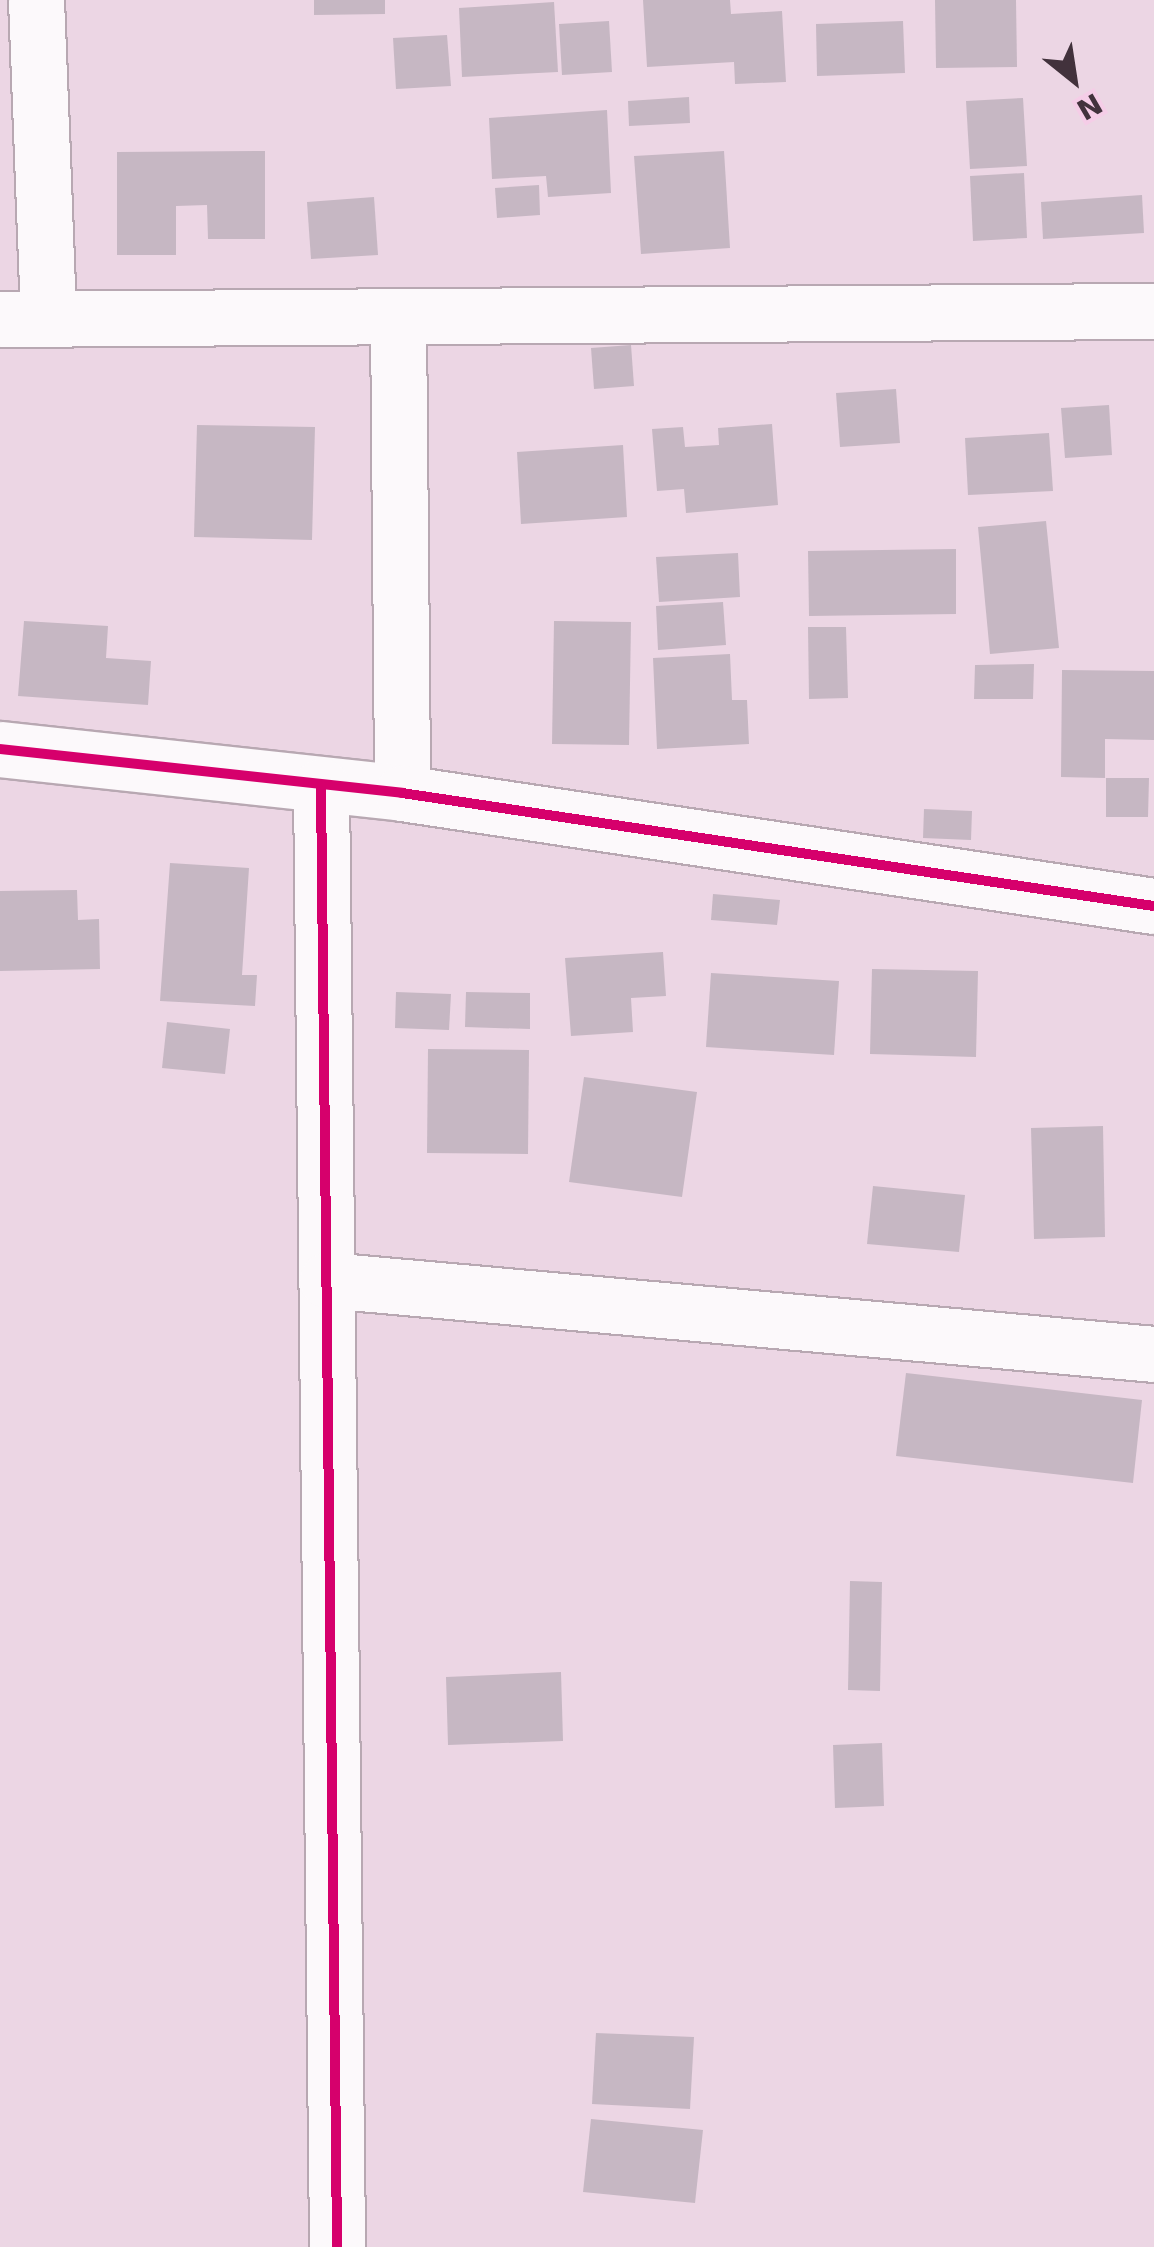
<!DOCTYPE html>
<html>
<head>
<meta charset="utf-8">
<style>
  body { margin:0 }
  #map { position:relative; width:1154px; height:2247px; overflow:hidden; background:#ecd6e4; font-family:"DejaVu Sans",sans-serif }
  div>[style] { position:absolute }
  .building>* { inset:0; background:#c6b7c3 }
  .roads { filter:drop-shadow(2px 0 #b8a8b2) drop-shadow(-2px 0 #b8a8b2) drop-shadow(0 2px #b8a8b2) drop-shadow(0 -2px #b8a8b2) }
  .minor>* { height:55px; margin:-27.5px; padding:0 27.5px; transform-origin:27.5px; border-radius:27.5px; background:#fcf9fb }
  .cycleway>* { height:10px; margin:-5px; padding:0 5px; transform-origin:5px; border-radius:5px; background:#d6006c }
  span { translate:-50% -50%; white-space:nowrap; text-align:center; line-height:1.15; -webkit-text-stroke:10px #f5cde7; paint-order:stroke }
  .north { position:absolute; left:1024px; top:30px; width:100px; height:100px; -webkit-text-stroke:8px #f5cde7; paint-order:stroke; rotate:150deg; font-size:28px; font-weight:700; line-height:40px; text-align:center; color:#42323c }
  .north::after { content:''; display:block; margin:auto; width:35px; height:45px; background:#42323c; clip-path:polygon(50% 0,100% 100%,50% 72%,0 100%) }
</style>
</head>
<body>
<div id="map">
  <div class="building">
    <div style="clip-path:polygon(314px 0,385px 0,385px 14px,314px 15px)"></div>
    <div style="clip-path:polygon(643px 0,730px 0,731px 14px,782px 11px,786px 82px,735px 84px,734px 62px,647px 67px)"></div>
    <div style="clip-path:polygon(935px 0,1016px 0,1017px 67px,936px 68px)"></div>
    <div style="clip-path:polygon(554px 2px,558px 72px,462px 77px,459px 8px)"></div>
    <div style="clip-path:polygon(609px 21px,612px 72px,562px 75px,559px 24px)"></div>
    <div style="clip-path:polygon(903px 21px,905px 73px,817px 76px,816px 24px)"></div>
    <div style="clip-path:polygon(447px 35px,451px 86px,396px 89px,393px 38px)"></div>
    <div style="clip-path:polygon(689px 97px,690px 123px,629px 126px,628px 101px)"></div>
    <div style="clip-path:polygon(1023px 98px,1027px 166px,970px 169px,966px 101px)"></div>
    <div style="clip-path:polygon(607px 110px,611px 193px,548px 197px,546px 176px,492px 179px,489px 118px)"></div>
    <div style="clip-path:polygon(265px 151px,265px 239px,208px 239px,207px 205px,176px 206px,176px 255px,117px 255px,117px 152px)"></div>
    <div style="clip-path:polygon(724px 151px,730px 248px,641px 254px,634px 156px)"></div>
    <div style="clip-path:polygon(1024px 173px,1027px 238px,973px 241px,970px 176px)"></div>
    <div style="clip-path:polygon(539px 185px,540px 215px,497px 218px,495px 188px)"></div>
    <div style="clip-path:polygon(1142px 195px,1144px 233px,1043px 239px,1041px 202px)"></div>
    <div style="clip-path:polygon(374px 197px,378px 255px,311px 259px,307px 202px)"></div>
    <div style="clip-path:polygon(631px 345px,634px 386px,594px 389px,591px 348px)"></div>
    <div style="clip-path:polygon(896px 389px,900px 443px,840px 447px,836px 393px)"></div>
    <div style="clip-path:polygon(1109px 405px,1112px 455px,1065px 458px,1061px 408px)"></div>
    <div style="clip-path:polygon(772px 424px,778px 505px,686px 513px,684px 489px,657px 491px,652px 429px,683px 427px,685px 447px,719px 445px,718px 428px)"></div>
    <div style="clip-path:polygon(197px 425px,315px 427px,312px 540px,194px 537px)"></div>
    <div style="clip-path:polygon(1049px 433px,1053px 491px,968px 495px,965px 438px)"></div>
    <div style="clip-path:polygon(623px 445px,627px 517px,521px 524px,517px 452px)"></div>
    <div style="clip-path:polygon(1046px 521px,1059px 648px,990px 654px,978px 527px)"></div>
    <div style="clip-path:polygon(956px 549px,956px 614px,809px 616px,808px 551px)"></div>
    <div style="clip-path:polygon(738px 553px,740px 597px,659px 602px,656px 557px)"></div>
    <div style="clip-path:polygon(723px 602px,726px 645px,658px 650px,656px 606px)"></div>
    <div style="clip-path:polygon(24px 621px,108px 626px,106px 658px,151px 661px,148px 705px,18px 696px)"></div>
    <div style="clip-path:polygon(554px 621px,631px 622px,629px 745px,552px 744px)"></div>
    <div style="clip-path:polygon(808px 627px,846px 627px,848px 698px,809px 699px)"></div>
    <div style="clip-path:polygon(730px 654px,732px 700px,747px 700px,749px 744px,657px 749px,653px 658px)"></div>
    <div style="clip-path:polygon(1034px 664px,1033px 699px,974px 699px,975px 665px)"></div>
    <div style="clip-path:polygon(1062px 670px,1154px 671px,1154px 740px,1105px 739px,1105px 778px,1061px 777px)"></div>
    <div style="clip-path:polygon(1106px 778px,1149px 778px,1148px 817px,1106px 817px)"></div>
    <div style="clip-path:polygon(924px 809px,972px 811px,971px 840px,923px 838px)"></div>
    <div style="clip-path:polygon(170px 863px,249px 868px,242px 975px,257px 975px,255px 1006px,160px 1001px)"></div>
    <div style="clip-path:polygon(77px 890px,78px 920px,99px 919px,100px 969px,0 971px,0 891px)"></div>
    <div style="clip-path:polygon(713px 894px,780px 900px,777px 925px,711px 920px)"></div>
    <div style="clip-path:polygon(663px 952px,666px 996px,631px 998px,633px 1032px,571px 1036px,565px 958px)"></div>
    <div style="clip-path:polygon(872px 969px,978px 971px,976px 1057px,870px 1054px)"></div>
    <div style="clip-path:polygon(711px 973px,839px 981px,834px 1055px,706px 1047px)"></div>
    <div style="clip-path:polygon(396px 992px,451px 994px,449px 1030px,395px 1028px)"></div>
    <div style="clip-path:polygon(466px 992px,530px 993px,530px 1029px,465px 1027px)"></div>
    <div style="clip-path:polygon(167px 1022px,230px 1029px,225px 1074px,162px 1068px)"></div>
    <div style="clip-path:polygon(428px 1049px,529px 1050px,528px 1154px,427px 1153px)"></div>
    <div style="clip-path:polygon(584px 1077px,697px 1092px,682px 1197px,569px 1182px)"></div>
    <div style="clip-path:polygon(1103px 1126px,1105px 1237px,1034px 1239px,1031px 1128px)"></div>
    <div style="clip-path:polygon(873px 1186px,965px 1195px,959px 1252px,867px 1244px)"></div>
    <div style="clip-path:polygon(906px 1373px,1142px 1400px,1133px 1483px,896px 1456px)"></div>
    <div style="clip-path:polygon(850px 1581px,882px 1582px,880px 1691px,848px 1690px)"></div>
    <div style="clip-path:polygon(561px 1672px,563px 1741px,448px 1745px,446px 1677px)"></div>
    <div style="clip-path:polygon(882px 1743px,884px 1806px,835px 1808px,833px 1745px)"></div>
    <div style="clip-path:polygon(596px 2033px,694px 2037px,690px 2109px,592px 2104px)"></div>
    <div style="clip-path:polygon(591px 2119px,703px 2130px,695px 2203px,583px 2192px)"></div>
  </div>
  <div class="roads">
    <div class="minor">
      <div style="left:36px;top:0;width:318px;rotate:87.8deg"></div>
      <div style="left:398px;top:316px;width:477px;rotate:89.5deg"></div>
      <div style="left:0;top:319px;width:1154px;rotate:-0.4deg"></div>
      <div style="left:0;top:749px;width:404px;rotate:6.2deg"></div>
      <div style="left:402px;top:793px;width:760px;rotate:8.55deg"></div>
      <div style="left:321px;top:786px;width:1461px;rotate:89.37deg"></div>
      <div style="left:327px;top:1280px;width:830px;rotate:5.11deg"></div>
    </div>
  </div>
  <div class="cycleway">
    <div style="left:0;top:749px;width:404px;rotate:6.2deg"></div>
    <div style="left:402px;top:793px;width:760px;rotate:8.55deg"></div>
    <div style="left:321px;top:786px;width:1461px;rotate:89.37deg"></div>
  </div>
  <div class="north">N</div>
</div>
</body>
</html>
